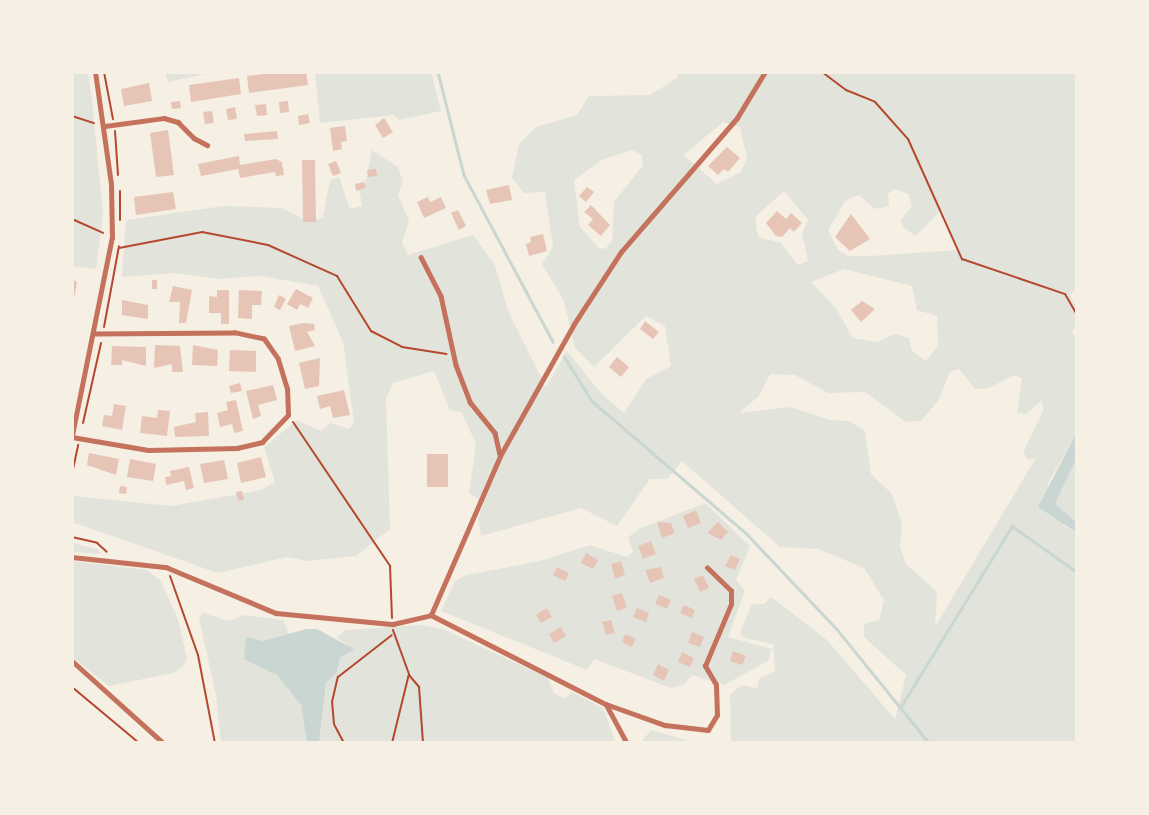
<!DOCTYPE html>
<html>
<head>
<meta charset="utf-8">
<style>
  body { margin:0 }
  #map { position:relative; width:1149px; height:815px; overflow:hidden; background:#f6efe4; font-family:"Work Sans",sans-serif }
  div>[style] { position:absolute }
  .green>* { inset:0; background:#e2e4dc }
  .water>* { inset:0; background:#c9d6d2 }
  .stream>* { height:2.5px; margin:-1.25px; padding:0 1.25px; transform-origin:1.25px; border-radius:1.25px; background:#c9d6d2 }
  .building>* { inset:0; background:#e6c5b7 }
  .path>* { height:2px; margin:-1px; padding:0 1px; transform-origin:1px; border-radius:1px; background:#b5482f }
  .minor>* { height:4.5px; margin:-2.25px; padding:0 2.25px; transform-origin:2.25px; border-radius:2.25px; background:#c5725c }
  .tertiary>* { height:5px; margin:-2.5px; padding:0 2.5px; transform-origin:2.5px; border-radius:2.5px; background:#c5725c }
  span { translate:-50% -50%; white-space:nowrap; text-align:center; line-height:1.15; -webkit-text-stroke:7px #f6efe4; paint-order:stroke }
  .frame { position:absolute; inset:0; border:74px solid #f6efe4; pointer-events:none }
</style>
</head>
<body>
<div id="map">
  <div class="green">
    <div style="clip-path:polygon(72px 72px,88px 72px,92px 99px,103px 214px,96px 269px,72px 266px)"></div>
    <div style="clip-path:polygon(165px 72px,215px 72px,168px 82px)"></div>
    <div style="clip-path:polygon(315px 72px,431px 72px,441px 111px,399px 120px,394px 115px,320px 123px)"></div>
    <div style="clip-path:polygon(evenodd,678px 72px,1077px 72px,1077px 290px,1070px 295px,1077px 309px,1077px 329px,1072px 330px,1077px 344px,1077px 432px,1047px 485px,1064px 526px,1077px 533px,1077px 743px,731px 743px,730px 695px,741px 685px,757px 688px,759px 679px,775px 671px,773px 644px,744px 638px,740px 633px,752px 604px,764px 604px,771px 597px,827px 640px,895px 719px,906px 675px,864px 637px,864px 624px,879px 620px,884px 600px,864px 568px,818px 549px,780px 547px,682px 461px,667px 479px,650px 479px,617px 526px,581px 508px,481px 536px,478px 519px,484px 503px,469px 493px,476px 444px,462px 413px,450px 410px,434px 371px,393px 383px,386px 398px,390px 529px,356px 556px,308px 561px,287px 557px,218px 573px,72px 522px,74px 496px,171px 506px,261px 490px,275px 482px,264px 447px,297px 420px,321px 431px,331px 423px,349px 429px,354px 422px,343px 342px,318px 286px,261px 276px,219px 279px,175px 273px,122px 277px,122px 272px,126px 220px,223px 206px,282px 208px,310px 222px,323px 217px,330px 180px,339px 177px,350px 209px,362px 206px,359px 189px,365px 184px,372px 150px,398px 167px,403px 181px,398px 195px,409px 221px,402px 243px,408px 255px,473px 235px,495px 265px,508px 311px,546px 387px,567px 351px,601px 393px,624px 413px,646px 379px,671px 366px,665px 326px,646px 316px,594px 367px,575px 348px,564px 301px,542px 264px,553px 247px,545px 192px,524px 193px,512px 178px,519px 144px,536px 127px,577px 115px,589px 96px,650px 95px,677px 78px,678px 72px,723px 122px,740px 127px,747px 159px,741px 172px,717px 184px,684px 155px,723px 122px,678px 72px,632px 150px,642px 155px,643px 165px,614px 202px,612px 241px,605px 249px,599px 248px,580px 227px,574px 180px,602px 160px,632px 150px,678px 72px,895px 189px,908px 194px,912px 206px,900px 221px,905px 229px,916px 236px,942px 209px,958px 250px,870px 256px,848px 256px,838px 250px,828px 230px,845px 201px,859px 195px,875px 209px,889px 206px,888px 194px,895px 189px,678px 72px,784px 191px,808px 220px,802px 233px,808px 261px,798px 265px,780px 242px,759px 238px,756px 228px,756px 216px,784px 191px,678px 72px,844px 269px,912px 286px,917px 310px,937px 316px,938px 346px,926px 361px,912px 351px,909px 338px,895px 334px,877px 342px,853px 338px,836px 308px,811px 282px,844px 269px,678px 72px,959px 369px,975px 389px,989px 388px,1014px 375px,1022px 378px,1017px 413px,1026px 414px,1041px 401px,1044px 409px,1023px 452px,1028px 460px,1036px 458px,935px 627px,937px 592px,906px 564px,900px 546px,902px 524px,892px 494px,871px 474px,865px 431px,849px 421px,830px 420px,791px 407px,739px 413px,759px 396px,770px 374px,795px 375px,828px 393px,865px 392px,906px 422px,921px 421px,938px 401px,950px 372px,959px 369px)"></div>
    <div style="clip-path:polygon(1077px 457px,1077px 523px,1055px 504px)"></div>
    <div style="clip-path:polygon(705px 503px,750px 546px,736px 580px,745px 591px,728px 637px,772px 649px,768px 661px,724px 685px,692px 675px,684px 685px,671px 688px,594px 659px,587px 670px,441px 611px,455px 581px,466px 575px,540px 561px,590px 545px,627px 557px,633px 552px,628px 537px,639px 529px)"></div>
    <div style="clip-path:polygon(72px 543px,98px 549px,101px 554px,72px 552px)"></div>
    <div style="clip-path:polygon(72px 561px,147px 570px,160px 580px,178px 619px,187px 659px,183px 666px,173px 673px,109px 686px,72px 657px)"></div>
    <div style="clip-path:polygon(203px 613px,229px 621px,244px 615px,283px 620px,289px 634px,263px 641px,277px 675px,301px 705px,307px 743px,221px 743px,216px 695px,199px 618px)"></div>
    <div style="clip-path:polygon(420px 625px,443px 629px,548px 678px,554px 693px,564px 699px,572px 692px,603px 708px,616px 743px,319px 743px,326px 683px,337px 672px,340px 658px,353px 649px,336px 637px,346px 630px)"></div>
    <div style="clip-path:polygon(651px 730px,693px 742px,694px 743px,640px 743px)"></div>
  </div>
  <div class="water">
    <div style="clip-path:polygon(1077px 432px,1077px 457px,1055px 504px,1077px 523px,1077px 533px,1038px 507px)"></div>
    <div style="clip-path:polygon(306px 629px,317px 629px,354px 649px,340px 658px,337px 672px,326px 683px,319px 743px,307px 743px,301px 705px,277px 675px,244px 659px,246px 637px,263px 641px)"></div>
  </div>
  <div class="stream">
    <div style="left:438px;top:72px;width:106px;rotate:75.8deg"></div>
    <div style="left:464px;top:175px;width:189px;rotate:61.9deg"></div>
    <div style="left:564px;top:356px;width:53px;rotate:58.1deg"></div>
    <div style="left:592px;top:401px;width:204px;rotate:40.6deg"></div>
    <div style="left:747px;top:534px;width:129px;rotate:46.6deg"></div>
    <div style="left:836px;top:628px;width:148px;rotate:51deg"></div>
    <div style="left:900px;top:708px;width:214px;rotate:-58.4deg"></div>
    <div style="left:1012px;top:526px;width:80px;rotate:35.3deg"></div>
  </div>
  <div class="building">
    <div style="clip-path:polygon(279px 72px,306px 72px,308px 85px,249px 93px,247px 76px)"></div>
    <div style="clip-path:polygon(239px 78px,241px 94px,191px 102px,189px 85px)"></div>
    <div style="clip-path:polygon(149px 83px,152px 101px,124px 106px,121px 89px)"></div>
    <div style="clip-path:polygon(180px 101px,181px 108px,172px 109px,171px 102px)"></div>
    <div style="clip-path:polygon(288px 101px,289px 112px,280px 113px,279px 102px)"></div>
    <div style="clip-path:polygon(266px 104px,267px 115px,257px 116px,255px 105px)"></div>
    <div style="clip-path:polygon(235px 107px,237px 119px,228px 120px,226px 109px)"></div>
    <div style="clip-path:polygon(212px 111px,214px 123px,205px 124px,203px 112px)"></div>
    <div style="clip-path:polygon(308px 114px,310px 123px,299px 125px,298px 116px)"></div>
    <div style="clip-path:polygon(384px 118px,393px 132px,383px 138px,375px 125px)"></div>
    <div style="clip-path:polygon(345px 126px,347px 141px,341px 142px,342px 149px,333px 151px,330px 128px)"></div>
    <div style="clip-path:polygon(168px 130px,174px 175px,156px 177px,150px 133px)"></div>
    <div style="clip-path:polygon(277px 131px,278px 139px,245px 141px,244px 134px)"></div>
    <div style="clip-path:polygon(727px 147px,740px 158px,728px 172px,724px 169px,718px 175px,708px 166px)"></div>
    <div style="clip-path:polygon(239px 156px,240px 165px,276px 159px,282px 162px,284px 175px,276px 176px,275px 172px,240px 178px,238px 169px,201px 176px,198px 164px)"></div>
    <div style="clip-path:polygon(302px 160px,315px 160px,316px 222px,303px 222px)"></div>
    <div style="clip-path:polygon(336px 161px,341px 173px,333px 176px,328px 164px)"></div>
    <div style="clip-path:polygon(376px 169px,377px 176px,368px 177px,367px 170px)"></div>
    <div style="clip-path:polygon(364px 182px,366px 188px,356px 191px,355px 184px)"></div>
    <div style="clip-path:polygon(509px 185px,512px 200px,490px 204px,486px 190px)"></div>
    <div style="clip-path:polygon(587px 187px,594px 192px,586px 202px,579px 196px)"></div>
    <div style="clip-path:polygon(173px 192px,176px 209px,136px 215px,134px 197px)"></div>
    <div style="clip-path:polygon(428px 197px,430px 202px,441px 197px,446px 208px,424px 218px,417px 202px)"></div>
    <div style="clip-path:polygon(591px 205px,610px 225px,601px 236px,588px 225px,593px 219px,584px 212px)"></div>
    <div style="clip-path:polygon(458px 210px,466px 226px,459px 230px,451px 213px)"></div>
    <div style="clip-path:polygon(777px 211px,786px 219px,791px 213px,802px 223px,794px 232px,790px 228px,782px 237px,776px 236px,766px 223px)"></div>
    <div style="clip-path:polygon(851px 214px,870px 239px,850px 251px,835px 237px)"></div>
    <div style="clip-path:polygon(543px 234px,547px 251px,529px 256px,526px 244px,531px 242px,530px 237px)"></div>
    <div style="clip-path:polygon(72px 279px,77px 282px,73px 305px,72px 304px)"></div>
    <div style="clip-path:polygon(152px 280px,157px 280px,157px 289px,152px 289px)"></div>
    <div style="clip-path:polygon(173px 286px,192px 290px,186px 323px,179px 323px,180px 302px,169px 302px)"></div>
    <div style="clip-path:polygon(296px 289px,313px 298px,308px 308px,300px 304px,297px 310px,287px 304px)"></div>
    <div style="clip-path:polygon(217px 290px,229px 290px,229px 324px,221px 324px,221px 313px,209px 313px,209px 296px,217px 297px)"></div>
    <div style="clip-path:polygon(239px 290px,262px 291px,261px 305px,252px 305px,252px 319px,238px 318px)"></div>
    <div style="clip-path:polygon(279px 295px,286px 299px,280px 310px,274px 307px)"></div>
    <div style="clip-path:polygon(122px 300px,148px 305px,148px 319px,122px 315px)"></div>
    <div style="clip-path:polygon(862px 301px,875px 309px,861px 322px,851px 310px)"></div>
    <div style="clip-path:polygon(645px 321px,659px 332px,653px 339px,640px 329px)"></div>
    <div style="clip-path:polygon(303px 323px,314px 324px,315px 330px,307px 332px,315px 346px,295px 351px,289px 326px)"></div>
    <div style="clip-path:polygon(155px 345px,180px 346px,183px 372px,172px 372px,172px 364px,154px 368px)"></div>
    <div style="clip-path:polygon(193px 345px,218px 350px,217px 366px,192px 365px)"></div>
    <div style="clip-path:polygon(112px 346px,146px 347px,146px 366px,122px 360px,122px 365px,111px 365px)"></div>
    <div style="clip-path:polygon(230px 350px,256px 351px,256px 372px,229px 371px)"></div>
    <div style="clip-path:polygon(617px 357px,629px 367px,621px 377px,609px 367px)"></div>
    <div style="clip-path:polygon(320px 358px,319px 386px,305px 389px,299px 363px)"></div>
    <div style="clip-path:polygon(240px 383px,242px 391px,231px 393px,229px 386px)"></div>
    <div style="clip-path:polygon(273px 385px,277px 400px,258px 405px,261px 416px,253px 419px,246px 391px)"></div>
    <div style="clip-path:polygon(344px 390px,350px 415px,333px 418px,330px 406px,320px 409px,317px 396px)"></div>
    <div style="clip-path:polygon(236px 400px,243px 431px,234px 433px,232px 424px,220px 427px,217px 413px,228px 410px,226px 402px)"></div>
    <div style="clip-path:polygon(114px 404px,126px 406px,122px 430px,102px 426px,104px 415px,112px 416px)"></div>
    <div style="clip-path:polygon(158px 410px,170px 411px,167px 436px,140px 433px,142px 416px,157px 418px)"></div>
    <div style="clip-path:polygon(208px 412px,209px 436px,175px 437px,174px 427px,196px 422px,195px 413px)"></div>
    <div style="clip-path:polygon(89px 453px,119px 459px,116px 475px,87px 465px)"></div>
    <div style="clip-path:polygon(427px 454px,448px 454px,448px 487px,427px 487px)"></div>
    <div style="clip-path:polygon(261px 457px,266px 477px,241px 483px,237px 463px)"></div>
    <div style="clip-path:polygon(130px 459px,156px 464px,153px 481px,127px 477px)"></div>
    <div style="clip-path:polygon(224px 460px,228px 479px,204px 483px,200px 464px)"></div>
    <div style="clip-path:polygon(189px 467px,194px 488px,186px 490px,184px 481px,166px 485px,165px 477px,171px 476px,170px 471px)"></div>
    <div style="clip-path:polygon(120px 486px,127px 487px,126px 494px,119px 493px)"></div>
    <div style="clip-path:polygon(242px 491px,244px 500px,238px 501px,236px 492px)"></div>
    <div style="clip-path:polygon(696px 510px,701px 523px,688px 528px,683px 516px)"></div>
    <div style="clip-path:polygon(657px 522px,671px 523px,675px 533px,662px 538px)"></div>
    <div style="clip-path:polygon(718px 522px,728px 532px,721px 540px,707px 533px)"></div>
    <div style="clip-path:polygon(651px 541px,656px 554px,643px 559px,638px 546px)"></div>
    <div style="clip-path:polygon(586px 553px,598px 560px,593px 569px,581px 563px)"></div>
    <div style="clip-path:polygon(731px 555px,740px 559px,735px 570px,725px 566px)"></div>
    <div style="clip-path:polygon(621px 561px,625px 575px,615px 579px,611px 564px)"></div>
    <div style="clip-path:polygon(557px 567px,569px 573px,565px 581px,553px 575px)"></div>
    <div style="clip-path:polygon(661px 567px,664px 578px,650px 583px,645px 570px)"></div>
    <div style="clip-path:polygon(703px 575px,709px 588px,700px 592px,694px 579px)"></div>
    <div style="clip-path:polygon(622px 593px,627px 608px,617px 611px,612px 596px)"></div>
    <div style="clip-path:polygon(659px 595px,671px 600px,667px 609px,655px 604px)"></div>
    <div style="clip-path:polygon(684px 605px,695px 610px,692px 618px,680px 613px)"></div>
    <div style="clip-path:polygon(547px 608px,552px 617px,541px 623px,536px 615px)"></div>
    <div style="clip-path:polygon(637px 608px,649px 613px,646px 622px,633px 617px)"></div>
    <div style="clip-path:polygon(611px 620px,615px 633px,606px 635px,602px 622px)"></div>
    <div style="clip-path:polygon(561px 627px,566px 636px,554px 643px,549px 634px)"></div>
    <div style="clip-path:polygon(692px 632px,704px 637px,700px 647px,688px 643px)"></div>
    <div style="clip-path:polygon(625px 634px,636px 639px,632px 647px,622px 642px)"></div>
    <div style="clip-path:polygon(733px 651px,746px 656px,742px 665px,730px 661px)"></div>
    <div style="clip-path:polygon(682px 652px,694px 658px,690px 667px,678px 662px)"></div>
    <div style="clip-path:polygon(658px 664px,669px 670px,664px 681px,653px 675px)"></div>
  </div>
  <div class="path">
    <div style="left:104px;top:72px;width:48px;rotate:79.2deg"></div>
    <div style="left:822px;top:72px;width:30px;rotate:37deg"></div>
    <div style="left:846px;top:90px;width:31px;rotate:22deg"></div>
    <div style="left:875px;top:102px;width:50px;rotate:48.3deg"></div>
    <div style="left:908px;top:139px;width:132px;rotate:65.8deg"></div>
    <div style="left:962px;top:259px;width:109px;rotate:18.8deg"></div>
    <div style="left:1065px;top:294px;width:24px;rotate:60deg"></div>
    <div style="left:72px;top:116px;width:23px;rotate:18deg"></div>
    <div style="left:115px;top:131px;width:44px;rotate:86.1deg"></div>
    <div style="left:120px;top:191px;width:29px;rotate:90deg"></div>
    <div style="left:72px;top:219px;width:34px;rotate:24deg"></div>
    <div style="left:119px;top:248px;width:85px;rotate:-10.9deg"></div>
    <div style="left:202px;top:232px;width:67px;rotate:11.1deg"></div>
    <div style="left:268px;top:245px;width:76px;rotate:24.2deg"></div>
    <div style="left:337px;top:276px;width:65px;rotate:58.3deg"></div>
    <div style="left:371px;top:331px;width:35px;rotate:27deg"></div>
    <div style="left:402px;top:347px;width:45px;rotate:9deg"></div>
    <div style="left:104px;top:327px;width:82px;rotate:-79.5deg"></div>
    <div style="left:293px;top:422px;width:174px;rotate:56deg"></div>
    <div style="left:390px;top:566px;width:52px;rotate:87.8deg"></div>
    <div style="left:83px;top:423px;width:82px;rotate:-77.3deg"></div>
    <div style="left:72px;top:474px;width:30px;rotate:-78deg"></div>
    <div style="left:72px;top:537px;width:26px;rotate:13deg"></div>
    <div style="left:97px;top:543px;width:13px;rotate:42deg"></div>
    <div style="left:170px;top:576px;width:84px;rotate:70.5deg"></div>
    <div style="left:198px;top:655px;width:90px;rotate:79.1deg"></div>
    <div style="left:409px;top:675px;width:16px;rotate:50deg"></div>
    <div style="left:419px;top:687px;width:56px;rotate:85.9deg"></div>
    <div style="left:72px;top:687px;width:87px;rotate:39.9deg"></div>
    <div style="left:344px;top:743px;width:21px;rotate:-118deg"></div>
    <div style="left:334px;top:724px;width:22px;rotate:-95deg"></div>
    <div style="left:332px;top:702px;width:26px;rotate:-77deg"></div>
    <div style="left:338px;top:677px;width:68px;rotate:-37.9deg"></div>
    <div style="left:392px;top:743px;width:71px;rotate:-76.2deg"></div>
    <div style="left:409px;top:674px;width:47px;rotate:-110deg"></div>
  </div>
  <div class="minor">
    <div style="left:105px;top:126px;width:60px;rotate:-7.7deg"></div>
    <div style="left:164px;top:118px;width:15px;rotate:16deg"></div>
    <div style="left:178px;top:122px;width:23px;rotate:45deg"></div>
    <div style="left:194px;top:138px;width:15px;rotate:28deg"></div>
    <div style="left:421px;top:257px;width:44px;rotate:62.9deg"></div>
    <div style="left:441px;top:296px;width:71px;rotate:77.7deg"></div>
    <div style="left:456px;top:365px;width:40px;rotate:69deg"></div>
    <div style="left:470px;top:402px;width:40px;rotate:51deg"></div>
    <div style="left:495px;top:433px;width:23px;rotate:77deg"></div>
    <div style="left:72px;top:437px;width:77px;rotate:9.7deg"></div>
    <div style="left:148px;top:450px;width:89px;rotate:-1.3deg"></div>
    <div style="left:237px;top:448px;width:26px;rotate:-13deg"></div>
    <div style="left:262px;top:442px;width:37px;rotate:-46deg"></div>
    <div style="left:288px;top:415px;width:26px;rotate:-92deg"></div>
    <div style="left:287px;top:389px;width:31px;rotate:-107deg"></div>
    <div style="left:278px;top:359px;width:24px;rotate:-125deg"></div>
    <div style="left:264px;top:339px;width:30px;rotate:-168deg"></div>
    <div style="left:235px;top:333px;width:141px;rotate:179.6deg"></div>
    <div style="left:72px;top:557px;width:95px;rotate:6.1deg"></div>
    <div style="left:166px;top:567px;width:119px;rotate:22.7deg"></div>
    <div style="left:276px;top:613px;width:118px;rotate:5.4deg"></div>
    <div style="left:393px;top:624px;width:39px;rotate:-13deg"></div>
    <div style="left:431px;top:615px;width:173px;rotate:-66.5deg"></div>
    <div style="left:500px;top:456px;width:151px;rotate:-60.7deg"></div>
    <div style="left:574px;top:324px;width:86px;rotate:-56.9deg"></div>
    <div style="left:621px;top:252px;width:177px;rotate:-49.1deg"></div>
    <div style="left:737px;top:118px;width:54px;rotate:-58.7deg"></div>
    <div style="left:431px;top:615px;width:196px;rotate:27deg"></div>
    <div style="left:606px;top:704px;width:44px;rotate:61.7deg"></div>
    <div style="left:606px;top:704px;width:63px;rotate:19.6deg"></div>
    <div style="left:665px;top:725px;width:43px;rotate:6.6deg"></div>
    <div style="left:708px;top:730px;width:17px;rotate:-59deg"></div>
    <div style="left:717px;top:715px;width:30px;rotate:-92deg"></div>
    <div style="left:716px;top:685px;width:22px;rotate:-120deg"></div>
    <div style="left:705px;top:666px;width:67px;rotate:-67.2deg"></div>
    <div style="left:731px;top:604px;width:13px;rotate:-90deg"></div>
    <div style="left:731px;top:591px;width:33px;rotate:-136deg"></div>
  </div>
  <div class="tertiary">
    <div style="left:72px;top:435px;width:202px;rotate:-78.6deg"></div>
    <div style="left:112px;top:237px;width:53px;rotate:-91.1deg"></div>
    <div style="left:111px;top:184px;width:113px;rotate:-98.1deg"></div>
    <div style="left:72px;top:661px;width:122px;rotate:42deg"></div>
  </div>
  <div class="frame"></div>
</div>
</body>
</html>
